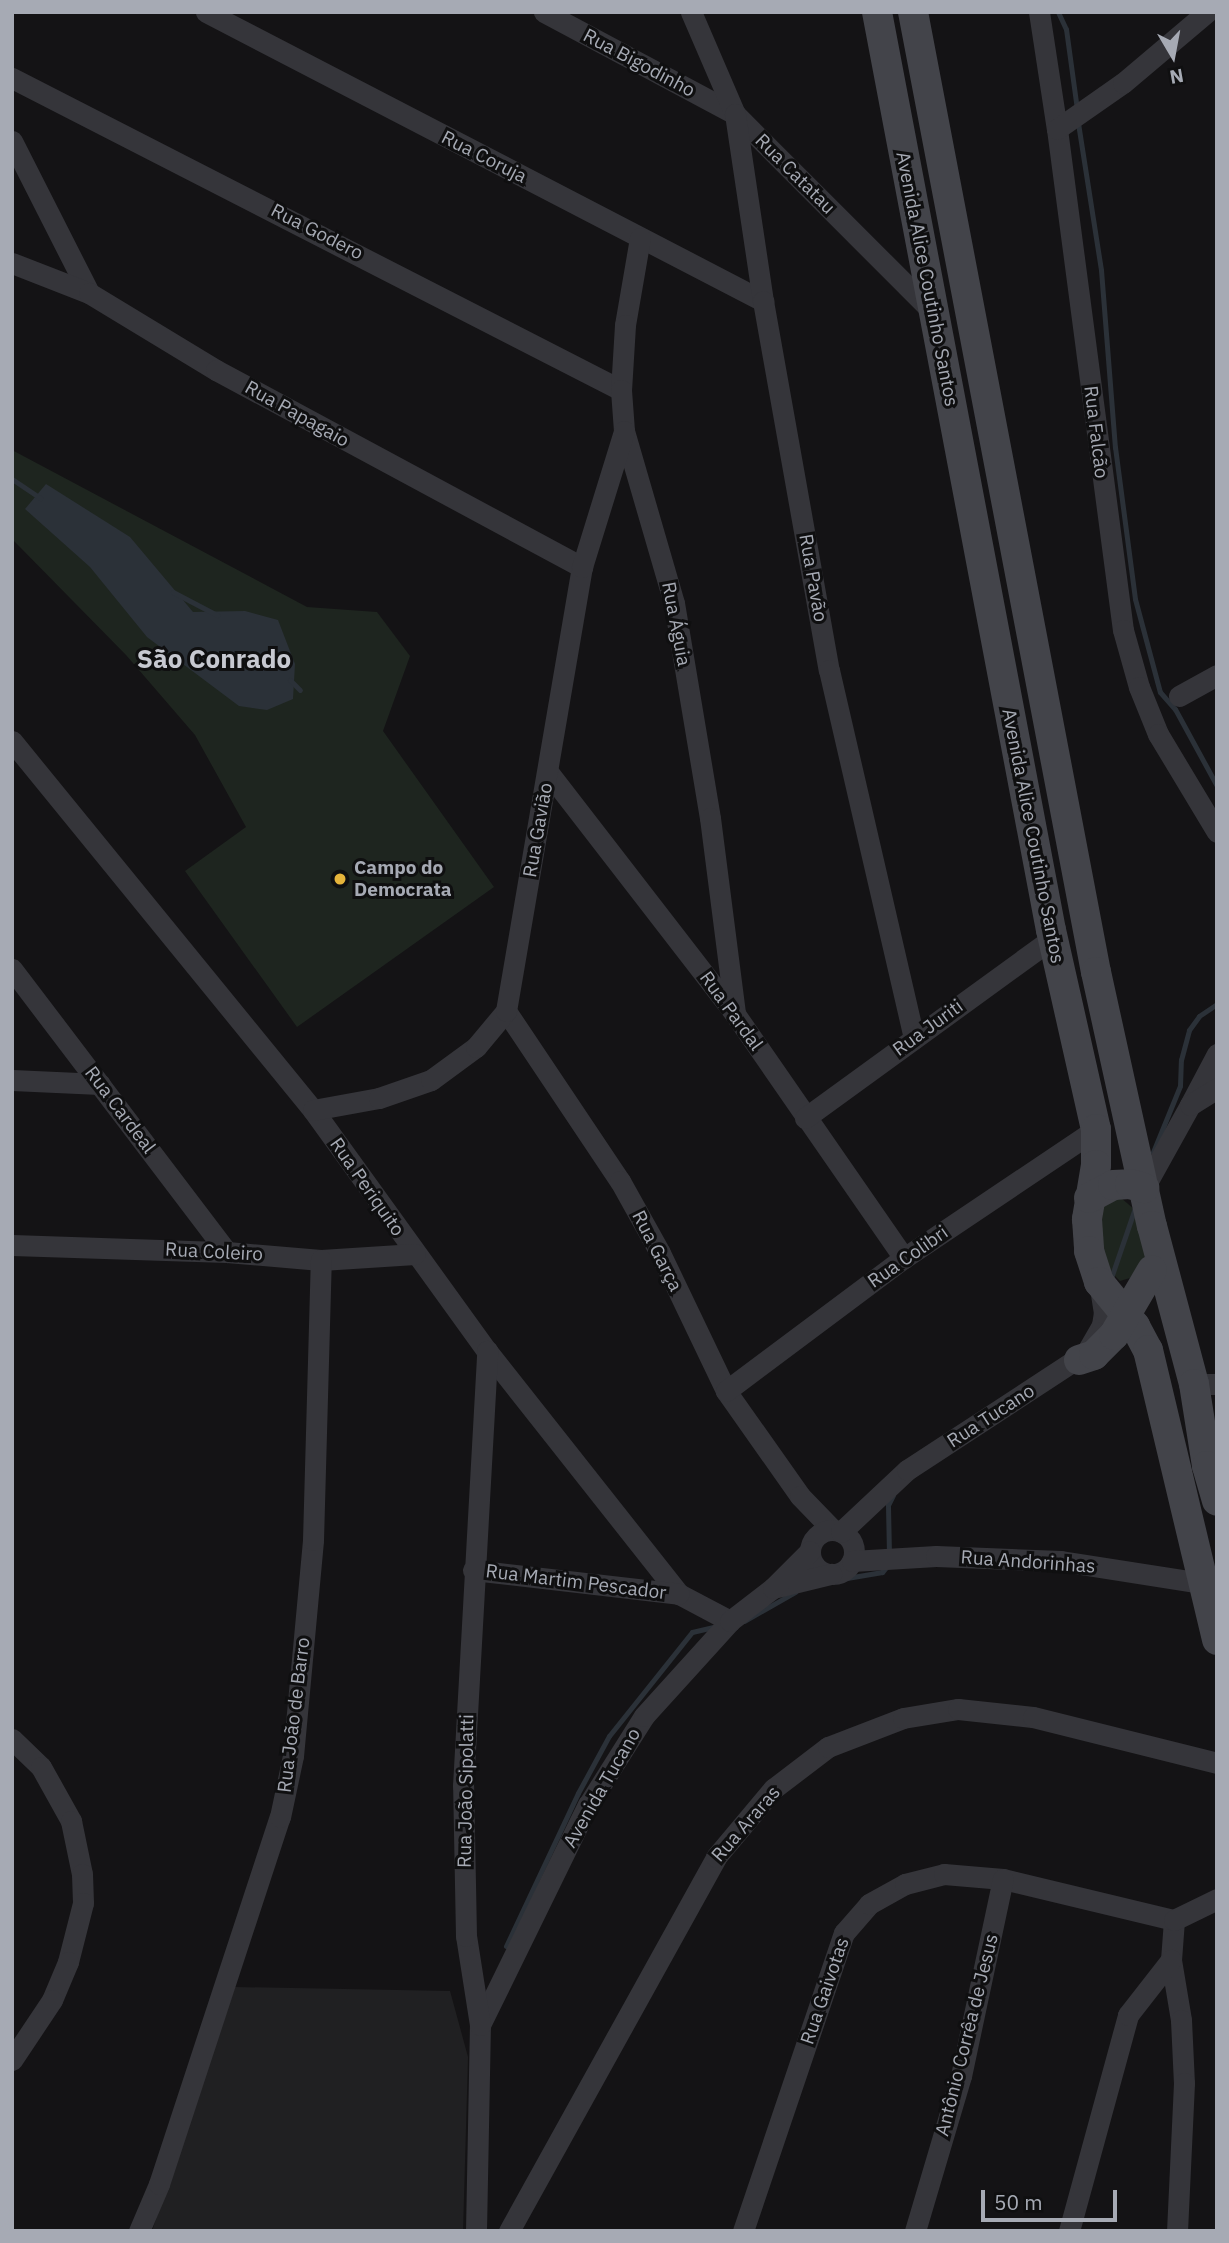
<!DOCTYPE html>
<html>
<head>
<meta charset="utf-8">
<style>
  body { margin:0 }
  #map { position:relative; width:1229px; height:2243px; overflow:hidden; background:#141315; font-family:"IBM Plex Sans",sans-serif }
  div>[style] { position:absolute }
  .built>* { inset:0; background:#202022 }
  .green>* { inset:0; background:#1e251f }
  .water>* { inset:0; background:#2b3138 }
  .stream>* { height:5px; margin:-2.5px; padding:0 2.5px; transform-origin:2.5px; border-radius:2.5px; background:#2b3138 }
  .street>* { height:21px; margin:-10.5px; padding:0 10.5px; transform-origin:10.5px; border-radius:10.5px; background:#35353a }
  .street>.ring { margin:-10.5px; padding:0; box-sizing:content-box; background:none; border:21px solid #35353a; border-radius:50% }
  .secondary>* { height:30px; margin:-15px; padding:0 15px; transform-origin:15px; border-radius:15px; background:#43444a }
  .dots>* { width:19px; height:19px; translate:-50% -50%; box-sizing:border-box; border:4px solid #0f0f10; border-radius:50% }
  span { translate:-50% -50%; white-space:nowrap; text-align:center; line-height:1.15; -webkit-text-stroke:6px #0f0f10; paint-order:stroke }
  .street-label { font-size:19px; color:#a6aab4 }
  .poi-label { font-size:19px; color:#a6aab4; font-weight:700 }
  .left { translate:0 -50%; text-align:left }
  .district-label { font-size:26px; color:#c7c9d1; font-weight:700 }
  .frame { position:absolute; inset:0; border:14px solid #a6aab4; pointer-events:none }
  .north { position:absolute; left:1138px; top:21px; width:70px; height:70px; -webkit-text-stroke:5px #0f0f10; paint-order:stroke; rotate:170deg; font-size:19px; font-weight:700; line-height:28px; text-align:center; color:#a6aab4 }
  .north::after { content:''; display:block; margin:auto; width:24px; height:32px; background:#a6aab4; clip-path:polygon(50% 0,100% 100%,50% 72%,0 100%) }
  .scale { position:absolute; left:981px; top:2190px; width:136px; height:32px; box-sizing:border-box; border:4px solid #a6aab4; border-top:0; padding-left:9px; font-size:21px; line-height:24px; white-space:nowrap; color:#a6aab4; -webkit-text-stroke:5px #0f0f10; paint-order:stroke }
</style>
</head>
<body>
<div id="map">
  <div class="built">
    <div style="clip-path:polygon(235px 1987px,450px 1991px,468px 2057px,463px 2231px,152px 2231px)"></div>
  </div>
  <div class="green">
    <div style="clip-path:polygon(12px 450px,307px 607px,377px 612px,410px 656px,383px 731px,494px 887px,297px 1027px,185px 871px,246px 827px,195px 735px,126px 655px,12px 539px)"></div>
    <div style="clip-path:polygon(1120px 1197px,1135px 1210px,1147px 1254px,1130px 1278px,1120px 1281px,1100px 1261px,1103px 1201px)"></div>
  </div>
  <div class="water">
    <div style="clip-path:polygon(46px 484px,130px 537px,193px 612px,245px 611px,278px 620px,295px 664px,293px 699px,267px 710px,239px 706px,147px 637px,90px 567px,25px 509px)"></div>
  </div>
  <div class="stream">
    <div style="left:1058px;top:12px;width:19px;rotate:65deg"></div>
    <div style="left:1066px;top:29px;width:81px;rotate:82.2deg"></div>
    <div style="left:1078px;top:123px;width:149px;rotate:81.1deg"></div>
    <div style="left:1101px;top:270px;width:178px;rotate:85.5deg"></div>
    <div style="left:1115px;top:447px;width:153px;rotate:82.5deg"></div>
    <div style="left:1135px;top:599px;width:96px;rotate:75deg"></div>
    <div style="left:1160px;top:692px;width:23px;rotate:49deg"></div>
    <div style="left:1175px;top:709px;width:88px;rotate:61.4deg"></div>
    <div style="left:12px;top:479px;width:34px;rotate:34deg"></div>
    <div style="left:173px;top:592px;width:50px;rotate:27.6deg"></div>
    <div style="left:290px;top:680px;width:14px;rotate:45deg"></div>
    <div style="left:1153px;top:1152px;width:71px;rotate:-67.8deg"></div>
    <div style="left:1180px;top:1086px;width:26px;rotate:-88deg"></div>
    <div style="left:1181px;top:1060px;width:31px;rotate:-75deg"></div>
    <div style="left:1189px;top:1030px;width:17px;rotate:-54deg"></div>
    <div style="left:1199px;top:1016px;width:22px;rotate:-34deg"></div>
    <div style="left:1111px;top:1278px;width:77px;rotate:-71.1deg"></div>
    <div style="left:889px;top:1554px;width:49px;rotate:-91.2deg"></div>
    <div style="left:888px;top:1505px;width:11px;rotate:-63deg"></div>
    <div style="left:835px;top:1580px;width:48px;rotate:-9.7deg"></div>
    <div style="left:882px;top:1572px;width:11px;rotate:-49deg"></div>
    <div style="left:744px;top:1621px;width:59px;rotate:-29.6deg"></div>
    <div style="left:506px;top:1946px;width:169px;rotate:-64.8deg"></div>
    <div style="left:578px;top:1793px;width:65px;rotate:-61.5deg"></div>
    <div style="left:609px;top:1736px;width:133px;rotate:-51.4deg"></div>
    <div style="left:692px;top:1632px;width:22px;rotate:-13deg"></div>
  </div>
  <div class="street">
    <div style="left:206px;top:12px;width:628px;rotate:27.42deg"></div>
    <div style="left:544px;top:12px;width:217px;rotate:28.1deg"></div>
    <div style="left:691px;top:12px;width:111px;rotate:66.7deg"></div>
    <div style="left:735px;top:114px;width:280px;rotate:45deg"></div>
    <div style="left:1039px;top:12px;width:118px;rotate:81.3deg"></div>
    <div style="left:1057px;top:129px;width:505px;rotate:82.5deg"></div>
    <div style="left:1123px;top:630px;width:59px;rotate:74.3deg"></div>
    <div style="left:1139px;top:687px;width:51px;rotate:68deg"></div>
    <div style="left:1158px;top:734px;width:114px;rotate:59deg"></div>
    <div style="left:12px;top:78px;width:684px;rotate:27.13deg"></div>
    <div style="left:735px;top:114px;width:189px;rotate:81.5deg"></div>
    <div style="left:763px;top:301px;width:375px;rotate:79.9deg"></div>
    <div style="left:829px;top:670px;width:378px;rotate:77deg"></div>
    <div style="left:1057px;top:129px;width:80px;rotate:-34.9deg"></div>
    <div style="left:1123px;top:83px;width:110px;rotate:-40.2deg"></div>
    <div style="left:12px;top:141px;width:170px;rotate:63.1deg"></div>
    <div style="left:640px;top:238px;width:88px;rotate:99.8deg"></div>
    <div style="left:625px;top:325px;width:65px;rotate:93.5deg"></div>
    <div style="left:621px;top:390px;width:41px;rotate:85.8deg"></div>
    <div style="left:624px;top:431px;width:179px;rotate:73.8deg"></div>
    <div style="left:674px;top:603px;width:218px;rotate:80.5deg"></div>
    <div style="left:710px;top:818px;width:198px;rotate:82.7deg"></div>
    <div style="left:12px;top:263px;width:83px;rotate:21.3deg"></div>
    <div style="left:89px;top:293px;width:149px;rotate:31.2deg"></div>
    <div style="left:216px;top:370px;width:416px;rotate:28.3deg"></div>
    <div style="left:1179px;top:696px;width:43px;rotate:-28.9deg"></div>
    <div style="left:12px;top:741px;width:476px;rotate:50.8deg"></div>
    <div style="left:313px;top:1110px;width:297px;rotate:54.2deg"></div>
    <div style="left:487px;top:1351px;width:310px;rotate:51.7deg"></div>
    <div style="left:679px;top:1594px;width:58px;rotate:27.9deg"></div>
    <div style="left:548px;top:772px;width:306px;rotate:52.3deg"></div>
    <div style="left:735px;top:1014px;width:297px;rotate:55.3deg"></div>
    <div style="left:12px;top:969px;width:355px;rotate:52.8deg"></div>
    <div style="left:506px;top:1011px;width:205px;rotate:56.2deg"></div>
    <div style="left:620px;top:1181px;width:82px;rotate:60.9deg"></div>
    <div style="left:660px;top:1253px;width:153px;rotate:64.4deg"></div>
    <div style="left:726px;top:1391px;width:128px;rotate:54.8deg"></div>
    <div style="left:800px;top:1496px;width:47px;rotate:45.9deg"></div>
    <div style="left:12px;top:1080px;width:88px;rotate:2.6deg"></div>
    <div style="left:1190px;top:1105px;width:58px;rotate:-62.1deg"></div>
    <div style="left:313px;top:1110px;width:67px;rotate:-10.3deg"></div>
    <div style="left:379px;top:1098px;width:55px;rotate:-19.1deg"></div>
    <div style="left:431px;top:1080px;width:56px;rotate:-36.3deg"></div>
    <div style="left:476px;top:1047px;width:47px;rotate:-50.2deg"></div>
    <div style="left:506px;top:1011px;width:450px;rotate:-80.3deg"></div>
    <div style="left:582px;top:567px;width:142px;rotate:-72.8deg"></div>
    <div style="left:805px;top:1118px;width:306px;rotate:-36deg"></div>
    <div style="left:1144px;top:1188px;width:95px;rotate:-61deg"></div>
    <div style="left:1190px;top:1105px;width:32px;rotate:-32deg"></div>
    <div style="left:12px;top:1245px;width:215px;rotate:1.9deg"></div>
    <div style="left:227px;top:1252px;width:94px;rotate:4.9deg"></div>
    <div style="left:321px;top:1260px;width:94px;rotate:-3.7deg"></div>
    <div style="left:1194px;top:1384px;width:23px"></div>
    <div style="left:726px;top:1391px;width:222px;rotate:-36.8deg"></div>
    <div style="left:904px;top:1258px;width:231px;rotate:-33.9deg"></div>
    <div class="ring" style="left:810px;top:1530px;width:23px;height:23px"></div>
    <div style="left:841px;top:1532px;width:91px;rotate:-43.2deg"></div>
    <div style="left:907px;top:1470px;width:214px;rotate:-33.2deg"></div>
    <div style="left:1086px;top:1353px;width:32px;rotate:-60deg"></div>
    <div style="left:1102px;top:1325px;width:12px;rotate:-81deg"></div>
    <div style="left:1104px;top:1313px;width:30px;rotate:-99deg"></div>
    <div style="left:852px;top:1561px;width:84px;rotate:-3.4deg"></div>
    <div style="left:936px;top:1556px;width:125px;rotate:2.3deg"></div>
    <div style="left:1061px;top:1561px;width:143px;rotate:8.9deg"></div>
    <div style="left:473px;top:1570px;width:207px;rotate:6.6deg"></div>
    <div style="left:773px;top:1588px;width:60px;rotate:-13.6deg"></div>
    <div style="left:12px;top:1739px;width:40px;rotate:44deg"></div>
    <div style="left:41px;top:1767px;width:62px;rotate:60.9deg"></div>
    <div style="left:71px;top:1821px;width:54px;rotate:78.3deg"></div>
    <div style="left:82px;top:1874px;width:29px;rotate:88deg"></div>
    <div style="left:83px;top:1903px;width:61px;rotate:104.3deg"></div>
    <div style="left:68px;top:1962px;width:41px;rotate:112.8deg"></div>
    <div style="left:52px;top:2000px;width:72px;rotate:123.7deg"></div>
    <div style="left:1174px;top:1920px;width:40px;rotate:94.3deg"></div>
    <div style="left:1171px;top:1960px;width:61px;rotate:80.5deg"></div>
    <div style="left:1181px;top:2020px;width:63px;rotate:87.3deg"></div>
    <div style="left:1184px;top:2083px;width:148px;rotate:92.7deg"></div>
    <div style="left:480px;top:2025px;width:245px;rotate:-63.9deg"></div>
    <div style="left:588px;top:1805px;width:105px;rotate:-57.8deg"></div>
    <div style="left:644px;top:1716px;width:128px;rotate:-47.8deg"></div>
    <div style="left:730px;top:1621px;width:54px;rotate:-37.5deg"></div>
    <div style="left:773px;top:1588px;width:52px;rotate:-45deg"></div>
    <div style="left:139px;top:2231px;width:51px;rotate:-66.9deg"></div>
    <div style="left:159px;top:2184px;width:386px;rotate:-71.8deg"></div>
    <div style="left:280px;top:1817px;width:62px;rotate:-78deg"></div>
    <div style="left:293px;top:1756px;width:217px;rotate:-84.7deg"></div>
    <div style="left:313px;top:1540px;width:280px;rotate:-88.4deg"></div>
    <div style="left:476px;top:2231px;width:206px;rotate:-88.9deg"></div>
    <div style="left:480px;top:2025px;width:90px;rotate:-98.9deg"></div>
    <div style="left:466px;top:1936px;width:150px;rotate:-91.1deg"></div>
    <div style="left:463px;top:1786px;width:436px;rotate:-86.8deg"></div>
    <div style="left:509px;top:2231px;width:427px;rotate:-61deg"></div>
    <div style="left:716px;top:1857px;width:89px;rotate:-50deg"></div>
    <div style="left:773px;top:1789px;width:69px;rotate:-37.4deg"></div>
    <div style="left:828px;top:1747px;width:80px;rotate:-21.1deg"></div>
    <div style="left:903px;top:1718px;width:56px;rotate:-9.3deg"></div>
    <div style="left:958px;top:1709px;width:75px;rotate:6.1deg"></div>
    <div style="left:1033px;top:1717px;width:190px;rotate:14deg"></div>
    <div style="left:743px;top:2231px;width:315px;rotate:-71.3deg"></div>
    <div style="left:844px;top:1933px;width:38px;rotate:-49deg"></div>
    <div style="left:869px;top:1904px;width:41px;rotate:-29.1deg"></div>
    <div style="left:905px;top:1884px;width:40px;rotate:-14.4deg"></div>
    <div style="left:944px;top:1874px;width:59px;rotate:4.8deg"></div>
    <div style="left:1003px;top:1879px;width:176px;rotate:13.5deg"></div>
    <div style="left:1174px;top:1920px;width:48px;rotate:-26deg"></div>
    <div style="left:915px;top:2231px;width:162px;rotate:-73.5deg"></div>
    <div style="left:961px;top:2076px;width:201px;rotate:-78deg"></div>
    <div style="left:1069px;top:2231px;width:224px;rotate:-74.7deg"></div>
    <div style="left:1128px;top:2015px;width:70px;rotate:-52deg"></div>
  </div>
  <div class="secondary">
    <div style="left:877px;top:12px;width:934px;rotate:79.27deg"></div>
    <div style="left:1051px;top:930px;width:204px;rotate:77.3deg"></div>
    <div style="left:1096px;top:1129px;width:36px;rotate:90deg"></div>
    <div style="left:1096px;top:1165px;width:55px;rotate:99.5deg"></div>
    <div style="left:1087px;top:1219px;width:32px;rotate:86deg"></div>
    <div style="left:1089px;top:1251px;width:33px;rotate:72deg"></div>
    <div style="left:1099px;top:1282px;width:57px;rotate:50.7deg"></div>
    <div style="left:1135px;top:1326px;width:27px;rotate:62deg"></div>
    <div style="left:1148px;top:1350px;width:298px;rotate:76.6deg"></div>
    <div style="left:913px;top:12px;width:977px;rotate:79.21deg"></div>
    <div style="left:1096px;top:972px;width:260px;rotate:77.6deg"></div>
    <div style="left:1152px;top:1226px;width:163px;rotate:75.1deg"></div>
    <div style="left:1194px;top:1384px;width:83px;rotate:81deg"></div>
    <div style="left:1207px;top:1466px;width:36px;rotate:74deg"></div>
    <div style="left:1089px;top:1198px;width:27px;rotate:-28deg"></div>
    <div style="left:1113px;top:1185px;width:17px;rotate:-3deg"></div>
    <div style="left:1130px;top:1184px;width:15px;rotate:16deg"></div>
    <div style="left:1079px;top:1360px;width:16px;rotate:-18deg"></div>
    <div style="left:1094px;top:1355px;width:28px;rotate:-45deg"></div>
    <div style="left:1114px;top:1335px;width:75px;rotate:-59.7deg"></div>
  </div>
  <div class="dots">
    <div style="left:340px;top:879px;background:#e5b43b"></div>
  </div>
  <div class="street-label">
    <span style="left:639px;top:63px;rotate:28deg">Rua Bigodinho</span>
    <span style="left:484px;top:157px;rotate:27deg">Rua Coruja</span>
    <span style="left:795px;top:174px;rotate:45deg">Rua Catatau</span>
    <span style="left:317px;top:232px;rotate:27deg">Rua Godero</span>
    <span style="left:927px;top:279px;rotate:79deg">Avenida Alice Coutinho Santos</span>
    <span style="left:297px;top:414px;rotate:29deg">Rua Papagaio</span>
    <span style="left:1096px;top:432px;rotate:83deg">Rua Falcão</span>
    <span style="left:813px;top:578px;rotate:80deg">Rua Pavão</span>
    <span style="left:676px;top:624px;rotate:79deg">Rua Águia</span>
    <span style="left:538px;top:830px;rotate:-80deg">Rua Gavião</span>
    <span style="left:1033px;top:836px;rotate:79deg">Avenida Alice Coutinho Santos</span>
    <span style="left:731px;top:1011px;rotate:54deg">Rua Pardal</span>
    <span style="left:928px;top:1028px;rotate:-36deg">Rua Juriti</span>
    <span style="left:120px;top:1110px;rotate:53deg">Rua Cardeal</span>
    <span style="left:367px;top:1187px;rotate:55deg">Rua Periquito</span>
    <span style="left:657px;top:1251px;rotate:63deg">Rua Garça</span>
    <span style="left:214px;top:1252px;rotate:3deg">Rua Coleiro</span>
    <span style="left:908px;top:1257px;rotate:-35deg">Rua Colibri</span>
    <span style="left:991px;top:1416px;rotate:-33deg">Rua Tucano</span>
    <span style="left:1028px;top:1562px;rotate:4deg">Rua Andorinhas</span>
    <span style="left:576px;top:1582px;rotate:7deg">Rua Martim Pescador</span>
    <span style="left:294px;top:1715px;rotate:-83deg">Rua João de Barro</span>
    <span style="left:602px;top:1788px;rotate:-60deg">Avenida Tucano</span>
    <span style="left:466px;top:1791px;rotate:-89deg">Rua João Sipolatti</span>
    <span style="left:746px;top:1824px;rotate:-49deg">Rua Araras</span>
    <span style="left:825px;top:1991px;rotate:-71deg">Rua Gaivotas</span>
    <span style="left:967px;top:2035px;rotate:-76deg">Antônio Corrêa de Jesus</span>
  </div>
  <div class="poi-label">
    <span class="left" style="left:354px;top:879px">Campo do<br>Democrata</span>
  </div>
  <div class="district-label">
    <span style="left:214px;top:659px">São Conrado</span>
  </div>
  <div class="frame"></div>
  <div class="north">N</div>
  <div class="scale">50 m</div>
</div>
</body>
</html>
